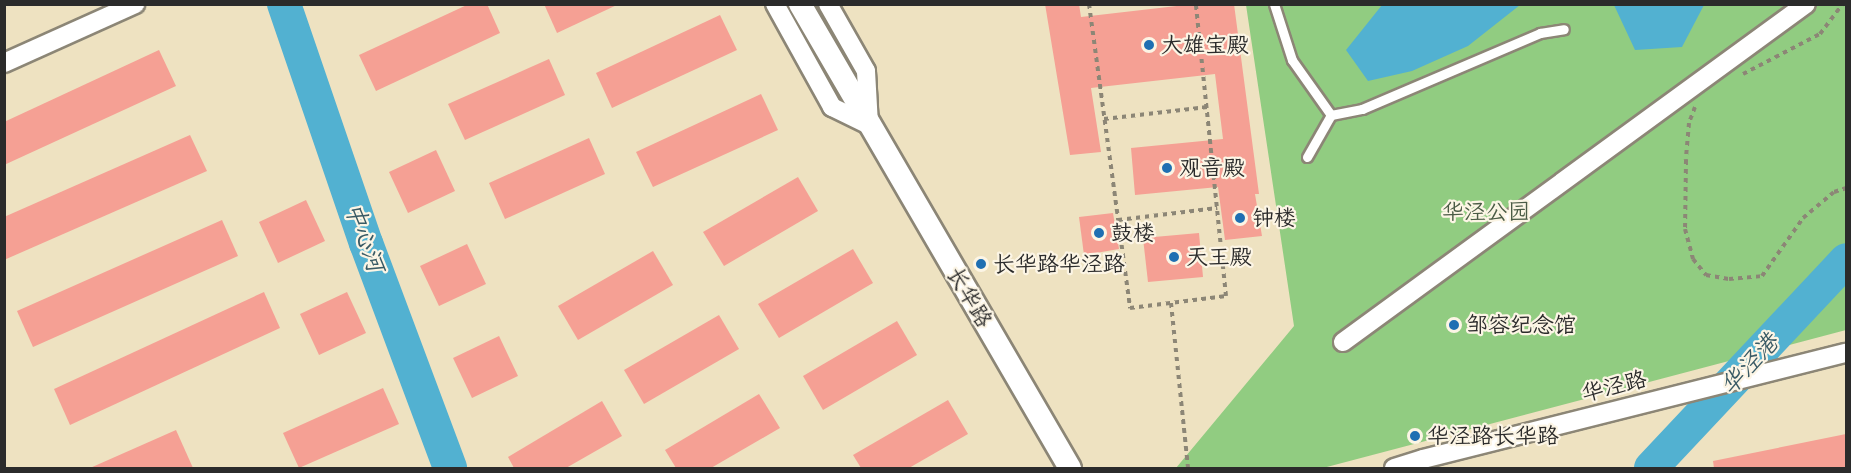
<!DOCTYPE html>
<html>
<head>
<meta charset="utf-8">
<style>
  body { margin:0 }
  #map { position:relative; width:1851px; height:473px; overflow:hidden; background:#eee2c1; font-family:Itim,"LXGW WenKai TC",sans-serif }
  div>[style] { position:absolute }
  .green>* { inset:0; background:#91cc81 }
  .water>* { inset:0; background:#52b1d1 }
  .river>* { height:34px; margin:-17px; padding:0 17px; transform-origin:17px; border-radius:17px; background:#52b1d1 }
  .building>* { inset:0; background:#f5a094 }
  .path>* { height:4px; margin-top:-2px; transform-origin:0; background:repeating-linear-gradient(90deg,#8c8676 0 4.5px,transparent 0 9px) }
  .roads { filter:drop-shadow(2px 0 #8c8676) drop-shadow(-2px 0 #8c8676) drop-shadow(0 2px #8c8676) drop-shadow(0 -2px #8c8676) }
  .service>* { height:9px; margin:-4.5px; padding:0 4.5px; transform-origin:4.5px; border-radius:4.5px; background:#fff }
  .minor>* { height:18px; margin:-9px; padding:0 9px; transform-origin:9px; border-radius:9px; background:#fff }
  .tertiary>* { height:22px; margin:-11px; padding:0 11px; transform-origin:11px; border-radius:11px; background:#fff }
  .dots>* { width:16px; height:16px; translate:-50% -50%; box-sizing:border-box; border:3px solid #fcf5e5; border-radius:50% }
  span { translate:-50% -50%; white-space:nowrap; text-align:center; line-height:1.15; -webkit-text-stroke:4.5px #fcf5e5; paint-order:stroke }
  .poi-label { font-size:22px; color:#2b2b2b }
  .left { translate:0 -50%; text-align:left }
  .park-label { font-size:22px; color:#4a5b45 }
  .street-label { font-size:22px; color:#2b2b2b }
  .water-label { font-size:24px; color:#395a65; font-style:italic }
  .frame { position:absolute; inset:0; border:6px solid #2b2b2b; pointer-events:none }
</style>
</head>
<body>
<div id="map">
  <div class="green">
    <div style="clip-path:polygon(1246px 5px,1846px 5px,1846px 330px,1323px 468px,1176px 468px,1294px 326px)"></div>
  </div>
  <div class="water">
    <div style="clip-path:polygon(1382px 5px,1382px 4px,1520px 5px,1468px 46px,1412px 71px,1368px 81px,1346px 50px)"></div>
    <div style="clip-path:polygon(1614px 5px,1704px 5px,1682px 47px,1635px 50px)"></div>
  </div>
  <div class="river">
    <div style="left:284px;top:4px;width:253px;rotate:71.1deg"></div>
    <div style="left:366px;top:243px;width:240px;rotate:69.5deg"></div>
    <div style="left:1651px;top:468px;width:285px;rotate:-46.8deg"></div>
  </div>
  <div class="building">
    <div style="clip-path:polygon(469px 4px,487px 4px,500px 33px,376px 91px,359px 55px)"></div>
    <div style="clip-path:polygon(544px 4px,619px 4px,557px 33px)"></div>
    <div style="clip-path:polygon(1045px 4px,1079px 4px,1081px 17px,1194px 4px,1234px 4px,1259px 194px,1255px 194px,1262px 236px,1225px 240px,1218px 187px,1135px 195px,1131px 148px,1223px 139px,1215px 74px,1091px 88px,1101px 152px,1070px 155px)"></div>
    <div style="clip-path:polygon(720px 15px,737px 50px,612px 108px,596px 73px)"></div>
    <div style="clip-path:polygon(159px 50px,176px 86px,4px 165px,4px 122px)"></div>
    <div style="clip-path:polygon(549px 59px,565px 95px,465px 140px,448px 104px)"></div>
    <div style="clip-path:polygon(761px 94px,778px 130px,653px 187px,636px 152px)"></div>
    <div style="clip-path:polygon(190px 135px,207px 171px,4px 260px,4px 217px)"></div>
    <div style="clip-path:polygon(589px 138px,605px 174px,505px 219px,489px 183px)"></div>
    <div style="clip-path:polygon(436px 150px,455px 191px,408px 213px,389px 172px)"></div>
    <div style="clip-path:polygon(798px 177px,818px 211px,724px 266px,703px 232px)"></div>
    <div style="clip-path:polygon(306px 200px,325px 241px,278px 263px,259px 222px)"></div>
    <div style="clip-path:polygon(1113px 213px,1119px 249px,1084px 255px,1079px 217px)"></div>
    <div style="clip-path:polygon(222px 220px,238px 256px,33px 347px,17px 311px)"></div>
    <div style="clip-path:polygon(1199px 233px,1203px 277px,1148px 282px,1143px 238px)"></div>
    <div style="clip-path:polygon(467px 244px,486px 284px,439px 306px,420px 266px)"></div>
    <div style="clip-path:polygon(853px 249px,873px 283px,779px 338px,758px 304px)"></div>
    <div style="clip-path:polygon(653px 251px,673px 285px,578px 340px,558px 306px)"></div>
    <div style="clip-path:polygon(264px 292px,280px 328px,70px 425px,54px 389px)"></div>
    <div style="clip-path:polygon(347px 292px,366px 333px,319px 355px,300px 314px)"></div>
    <div style="clip-path:polygon(719px 315px,739px 349px,644px 404px,624px 370px)"></div>
    <div style="clip-path:polygon(897px 321px,917px 355px,823px 410px,803px 376px)"></div>
    <div style="clip-path:polygon(499px 336px,518px 376px,472px 398px,453px 358px)"></div>
    <div style="clip-path:polygon(383px 388px,399px 424px,299px 468px,283px 433px)"></div>
    <div style="clip-path:polygon(759px 394px,780px 428px,711px 468px,676px 468px,665px 450px)"></div>
    <div style="clip-path:polygon(948px 400px,968px 434px,909px 468px,861px 468px,853px 455px)"></div>
    <div style="clip-path:polygon(602px 401px,622px 436px,566px 468px,514px 468px,508px 457px)"></div>
    <div style="clip-path:polygon(176px 430px,193px 468px,90px 468px)"></div>
    <div style="clip-path:polygon(1846px 434px,1846px 468px,1714px 468px,1713px 461px)"></div>
  </div>
  <div class="path">
    <div style="left:1089px;top:4px;width:307px;rotate:82.3deg"></div>
    <div style="left:1130px;top:308px;width:97px;rotate:-7.1deg"></div>
    <div style="left:1226px;top:296px;width:294px;rotate:-95.9deg"></div>
    <div style="left:1743px;top:74px;width:87px;rotate:-27.5deg"></div>
    <div style="left:1820px;top:34px;width:38px;rotate:-53deg"></div>
    <div style="left:1695px;top:107px;width:17px;rotate:111deg"></div>
    <div style="left:1689px;top:123px;width:37px;rotate:95deg"></div>
    <div style="left:1686px;top:160px;width:69px;rotate:90.8deg"></div>
    <div style="left:1685px;top:229px;width:31px;rotate:75deg"></div>
    <div style="left:1693px;top:259px;width:21px;rotate:51deg"></div>
    <div style="left:1706px;top:275px;width:23px;rotate:10deg"></div>
    <div style="left:1729px;top:279px;width:33px;rotate:-5deg"></div>
    <div style="left:1762px;top:276px;width:71px;rotate:-54.7deg"></div>
    <div style="left:1803px;top:218px;width:40px;rotate:-40deg"></div>
    <div style="left:1834px;top:192px;width:13px;rotate:-18deg"></div>
    <div style="left:1104px;top:119px;width:104px;rotate:-6.6deg"></div>
    <div style="left:1118px;top:220px;width:100px;rotate:-6.9deg"></div>
    <div style="left:1171px;top:303px;width:166px;rotate:84.1deg"></div>
  </div>
  <div class="roads">
    <div class="service">
      <div style="left:1274px;top:4px;width:59px;rotate:72.2deg"></div>
      <div style="left:1292px;top:60px;width:67px;rotate:54.7deg"></div>
      <div style="left:1331px;top:115px;width:32px;rotate:-11deg"></div>
      <div style="left:1362px;top:109px;width:194px;rotate:-23.1deg"></div>
      <div style="left:1540px;top:33px;width:24px;rotate:-9deg"></div>
      <div style="left:1307px;top:157px;width:48px;rotate:-60.3deg"></div>
    </div>
    <div class="minor">
      <div style="left:775px;top:4px;width:118px;rotate:61deg"></div>
      <div style="left:832px;top:107px;width:41px;rotate:25.9deg"></div>
      <div style="left:869px;top:125px;width:54px;rotate:-93.2deg"></div>
      <div style="left:866px;top:71px;width:77px;rotate:-119.6deg"></div>
      <div style="left:4px;top:63px;width:144px;rotate:-24.2deg"></div>
      <div style="left:1343px;top:342px;width:573px;rotate:-36.13deg"></div>
      <div style="left:1394px;top:468px;width:30px;rotate:-17deg"></div>
      <div style="left:1423px;top:459px;width:436px;rotate:-14.1deg"></div>
    </div>
    <div class="tertiary">
      <div style="left:800px;top:4px;width:537px;rotate:59.81deg"></div>
    </div>
  </div>
  <div class="dots">
    <div style="left:1149px;top:45px;background:#1f6fb2"></div>
    <div style="left:1167px;top:168px;background:#1f6fb2"></div>
    <div style="left:1240px;top:218px;background:#1f6fb2"></div>
    <div style="left:1099px;top:233px;background:#1f6fb2"></div>
    <div style="left:1174px;top:257px;background:#1f6fb2"></div>
    <div style="left:981px;top:264px;background:#1f6fb2"></div>
    <div style="left:1454px;top:325px;background:#1f6fb2"></div>
    <div style="left:1415px;top:436px;background:#1f6fb2"></div>
  </div>
  <div class="poi-label">
    <span class="left" style="left:1161px;top:45px">大雄宝殿</span>
    <span class="left" style="left:1179px;top:168px">观音殿</span>
    <span class="left" style="left:1252px;top:218px">钟楼</span>
    <span class="left" style="left:1111px;top:233px">鼓楼</span>
    <span class="left" style="left:1186px;top:257px">天王殿</span>
    <span class="left" style="left:993px;top:264px">长华路华泾路</span>
    <span class="left" style="left:1466px;top:325px">邹容纪念馆</span>
    <span class="left" style="left:1427px;top:436px">华泾路长华路</span>
  </div>
  <div class="park-label">
    <span style="left:1486px;top:212px">华泾公园</span>
  </div>
  <div class="street-label">
    <span style="left:970px;top:297px;rotate:60deg">长华路</span>
    <span style="left:1614px;top:386px;rotate:-14deg">华泾路</span>
  </div>
  <div class="water-label">
    <span style="left:365px;top:237px;rotate:70deg">中心河</span>
    <span style="left:1749px;top:364px;rotate:-47deg">华泾港</span>
  </div>
  <div class="frame"></div>
</div>
</body>
</html>
